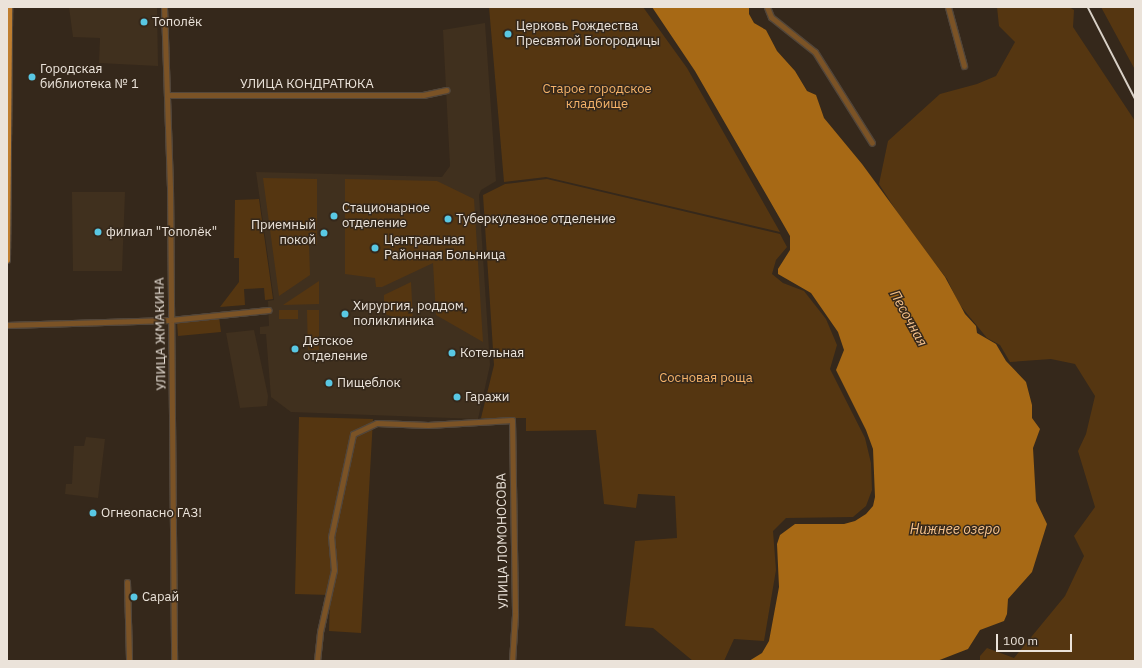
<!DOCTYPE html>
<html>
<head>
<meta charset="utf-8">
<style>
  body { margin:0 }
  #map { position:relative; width:1142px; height:668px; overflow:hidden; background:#35281b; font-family:"IBM Plex Sans",sans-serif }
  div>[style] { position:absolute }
  .built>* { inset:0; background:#40301e }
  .green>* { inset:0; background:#553611 }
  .water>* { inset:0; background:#a76915 }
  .roads { filter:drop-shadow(1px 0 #52463a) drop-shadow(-1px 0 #52463a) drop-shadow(0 1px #52463a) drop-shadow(0 -1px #52463a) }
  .minor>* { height:5px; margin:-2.5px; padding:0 2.5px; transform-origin:2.5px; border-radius:2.5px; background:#7b5326 }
  .major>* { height:6px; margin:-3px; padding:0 3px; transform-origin:3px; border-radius:3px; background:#bf7e2f }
  .rail>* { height:1.5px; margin:-0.75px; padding:0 0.75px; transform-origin:0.75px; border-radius:0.75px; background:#d8d0c6 }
  .dots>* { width:11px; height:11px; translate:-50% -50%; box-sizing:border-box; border:2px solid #35281b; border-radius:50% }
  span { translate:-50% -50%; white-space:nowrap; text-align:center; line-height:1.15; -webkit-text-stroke:3px #35281b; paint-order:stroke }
  .poi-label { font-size:13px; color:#ebe3da }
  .left { translate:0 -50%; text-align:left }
  .right { translate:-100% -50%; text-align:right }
  .street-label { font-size:13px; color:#ebe3da }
  .park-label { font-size:13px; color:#f6b369 }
  .water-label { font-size:14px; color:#f5c28d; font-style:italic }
  .frame { position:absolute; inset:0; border:8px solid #ebe3da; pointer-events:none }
  .scale { position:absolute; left:996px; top:634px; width:76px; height:18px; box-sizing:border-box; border:2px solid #ebe3da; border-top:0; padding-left:5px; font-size:12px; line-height:14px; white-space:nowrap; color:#ebe3da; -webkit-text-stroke:3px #35281b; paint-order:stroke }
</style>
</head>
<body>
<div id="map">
  <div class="built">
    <div style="clip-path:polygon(69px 7px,157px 7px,158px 66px,99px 63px,100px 38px,73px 37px)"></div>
    <div style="clip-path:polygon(485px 23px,496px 181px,481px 190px,479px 195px,490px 365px,478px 419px,291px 412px,271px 397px,266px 334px,260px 334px,260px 327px,269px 326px,268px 301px,274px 300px,256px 172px,442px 177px,450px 166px,443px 30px)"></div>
    <div style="clip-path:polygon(72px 192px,125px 192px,122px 271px,73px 271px)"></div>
    <div style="clip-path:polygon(254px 330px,268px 396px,267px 406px,240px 408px,226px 333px)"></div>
    <div style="clip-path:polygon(86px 437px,105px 439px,98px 498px,65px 494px,66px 484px,72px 484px,74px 446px,84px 446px)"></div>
  </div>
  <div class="green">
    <div style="clip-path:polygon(489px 7px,643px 7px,687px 68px,780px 232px,546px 177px,504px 182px)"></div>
    <div style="clip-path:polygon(997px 7px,1069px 7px,1074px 10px,1073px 27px,1135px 121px,1135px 661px,980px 661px,980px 656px,987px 648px,1014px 658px,1065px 596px,1084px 556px,1074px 536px,1095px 507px,1078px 451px,1086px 434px,1095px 396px,1075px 364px,1051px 359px,1010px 362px,1000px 345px,987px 338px,959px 304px,947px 279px,908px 229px,879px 184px,888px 141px,940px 94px,977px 84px,996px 76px,1015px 42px,999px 26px)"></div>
    <div style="clip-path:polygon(1101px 7px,1135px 7px,1135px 71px,1134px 68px)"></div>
    <div style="clip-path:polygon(263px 178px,317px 179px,317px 245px,309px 245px,310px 275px,279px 296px)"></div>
    <div style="clip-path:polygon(345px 179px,437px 181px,474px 199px,483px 342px,436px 315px,433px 263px,382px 287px,376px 287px,375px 278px,345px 274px)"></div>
    <div style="clip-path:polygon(547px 179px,780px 234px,787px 247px,776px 260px,772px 274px,783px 283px,804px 291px,826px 319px,837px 345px,830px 369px,865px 438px,871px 463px,872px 490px,866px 506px,853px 517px,786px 518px,773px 531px,776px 570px,764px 641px,734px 639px,724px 661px,693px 661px,653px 628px,625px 626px,635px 541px,677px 538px,675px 496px,638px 494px,636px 508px,604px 504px,596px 430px,526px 431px,526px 418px,481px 418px,494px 365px,483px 195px,505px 184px)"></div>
    <div style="clip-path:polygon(259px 199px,273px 299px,265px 300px,264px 288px,244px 289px,245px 305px,220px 307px,239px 282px,239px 258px,234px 258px,235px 200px)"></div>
    <div style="clip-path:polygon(319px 281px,319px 304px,283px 305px)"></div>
    <div style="clip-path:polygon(411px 282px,413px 322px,384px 314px,384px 295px)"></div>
    <div style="clip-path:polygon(279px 310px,298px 310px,298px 319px,279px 319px)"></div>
    <div style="clip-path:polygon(307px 310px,319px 310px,319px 350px,308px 350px)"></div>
    <div style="clip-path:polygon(219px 317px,221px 332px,178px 336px,177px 321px)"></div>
    <div style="clip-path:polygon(299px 417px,373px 419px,361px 633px,329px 631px,330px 595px,295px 594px)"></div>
  </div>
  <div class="water">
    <div style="clip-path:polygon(652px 7px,749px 7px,749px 14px,754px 23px,766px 30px,777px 51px,795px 71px,807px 91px,816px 95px,824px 118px,862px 164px,945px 277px,965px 314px,976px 326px,977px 333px,996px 344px,1006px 361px,1026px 382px,1032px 405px,1032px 418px,1040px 429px,1033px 448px,1036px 501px,1047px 524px,1032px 572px,1008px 599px,1007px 614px,1004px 621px,980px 630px,968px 649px,937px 661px,749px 661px,762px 653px,769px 641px,779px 587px,777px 544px,780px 535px,795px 524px,844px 524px,855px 521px,866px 514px,873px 506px,875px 497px,873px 449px,866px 430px,836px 370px,844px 350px,838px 332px,811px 293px,778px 274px,778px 269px,790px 250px,790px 236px,695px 71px)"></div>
  </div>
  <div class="roads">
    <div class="minor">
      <div style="left:164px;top:7px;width:180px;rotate:88.1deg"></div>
      <div style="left:170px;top:187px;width:474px;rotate:89.5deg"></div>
      <div style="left:767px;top:7px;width:11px;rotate:68deg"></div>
      <div style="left:771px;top:17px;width:56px;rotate:38.5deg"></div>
      <div style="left:815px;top:52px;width:107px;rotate:57.9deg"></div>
      <div style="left:948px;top:7px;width:61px;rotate:74.8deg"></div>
      <div style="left:168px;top:95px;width:255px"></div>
      <div style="left:423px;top:95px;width:24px;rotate:-12deg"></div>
      <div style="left:7px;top:325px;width:163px;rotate:-1.8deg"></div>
      <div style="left:170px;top:320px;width:99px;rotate:-5.8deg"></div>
      <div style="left:127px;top:582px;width:79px;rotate:88.5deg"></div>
      <div style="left:317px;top:661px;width:29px;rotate:-84deg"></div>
      <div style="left:320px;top:632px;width:64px;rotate:-77.3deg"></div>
      <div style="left:334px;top:570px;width:33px;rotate:-95deg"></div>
      <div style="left:331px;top:537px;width:105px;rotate:-77.9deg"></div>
      <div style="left:353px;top:434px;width:26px;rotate:-25deg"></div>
      <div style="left:377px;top:423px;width:51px;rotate:2.2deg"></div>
      <div style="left:428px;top:425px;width:84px;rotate:-3.4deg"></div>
      <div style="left:512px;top:420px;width:195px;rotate:89.1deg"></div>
      <div style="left:515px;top:615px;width:46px;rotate:93.7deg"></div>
    </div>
    <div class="major">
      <div style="left:7px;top:260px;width:253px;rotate:-89.5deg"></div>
    </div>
  </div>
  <div class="rail">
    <div style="left:1088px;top:7px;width:102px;rotate:62.7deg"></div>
  </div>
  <div class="dots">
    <div style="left:144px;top:22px;background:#59c8e4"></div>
    <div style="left:508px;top:34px;background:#59c8e4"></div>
    <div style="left:32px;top:77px;background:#59c8e4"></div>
    <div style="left:334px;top:216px;background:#59c8e4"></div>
    <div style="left:448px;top:219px;background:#59c8e4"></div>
    <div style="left:98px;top:232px;background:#59c8e4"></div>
    <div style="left:324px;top:233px;background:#59c8e4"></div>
    <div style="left:375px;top:248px;background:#59c8e4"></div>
    <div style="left:345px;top:314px;background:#59c8e4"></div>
    <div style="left:295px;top:349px;background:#59c8e4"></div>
    <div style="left:452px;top:353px;background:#59c8e4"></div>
    <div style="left:329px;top:383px;background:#59c8e4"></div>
    <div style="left:457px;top:397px;background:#59c8e4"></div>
    <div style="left:93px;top:513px;background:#59c8e4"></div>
    <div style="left:134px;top:597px;background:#59c8e4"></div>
  </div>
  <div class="poi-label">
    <span class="left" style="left:152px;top:22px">Тополёк</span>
    <span class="left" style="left:516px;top:34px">Церковь Рождества<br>Пресвятой Богородицы</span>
    <span class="left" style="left:40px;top:77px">Городская<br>библиотека № 1</span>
    <span class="left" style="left:342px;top:216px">Стационарное<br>отделение</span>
    <span class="left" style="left:456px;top:219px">Туберкулезное отделение</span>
    <span class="right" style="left:316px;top:233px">Приемный<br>покой</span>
    <span class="left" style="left:106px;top:232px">филиал "Тополёк"</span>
    <span class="left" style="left:384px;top:248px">Центральная<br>Районная Больница</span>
    <span class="left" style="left:353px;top:314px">Хирургия, роддом,<br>поликлиника</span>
    <span class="left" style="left:303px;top:349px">Детское<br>отделение</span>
    <span class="left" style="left:460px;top:353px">Котельная</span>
    <span class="left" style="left:337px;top:383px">Пищеблок</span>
    <span class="left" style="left:465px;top:397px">Гаражи</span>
    <span class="left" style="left:101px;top:513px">Огнеопасно ГАЗ!</span>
    <span class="left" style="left:142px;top:597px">Сарай</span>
  </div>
  <div class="street-label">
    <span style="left:307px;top:84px">УЛИЦА КОНДРАТЮКА</span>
    <span style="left:161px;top:334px;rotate:-91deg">УЛИЦА ЖМАКИНА</span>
    <span style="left:503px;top:541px;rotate:-91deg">УЛИЦА ЛОМОНОСОВА</span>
  </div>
  <div class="park-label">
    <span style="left:597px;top:97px">Старое городское<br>кладбище</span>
    <span style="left:706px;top:378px">Сосновая роща</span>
  </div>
  <div class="water-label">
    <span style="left:909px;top:318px;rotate:61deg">Песочная</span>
    <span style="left:955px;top:529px">Нижнее озеро</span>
  </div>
  <div class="frame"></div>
  <div class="scale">100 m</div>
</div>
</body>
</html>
